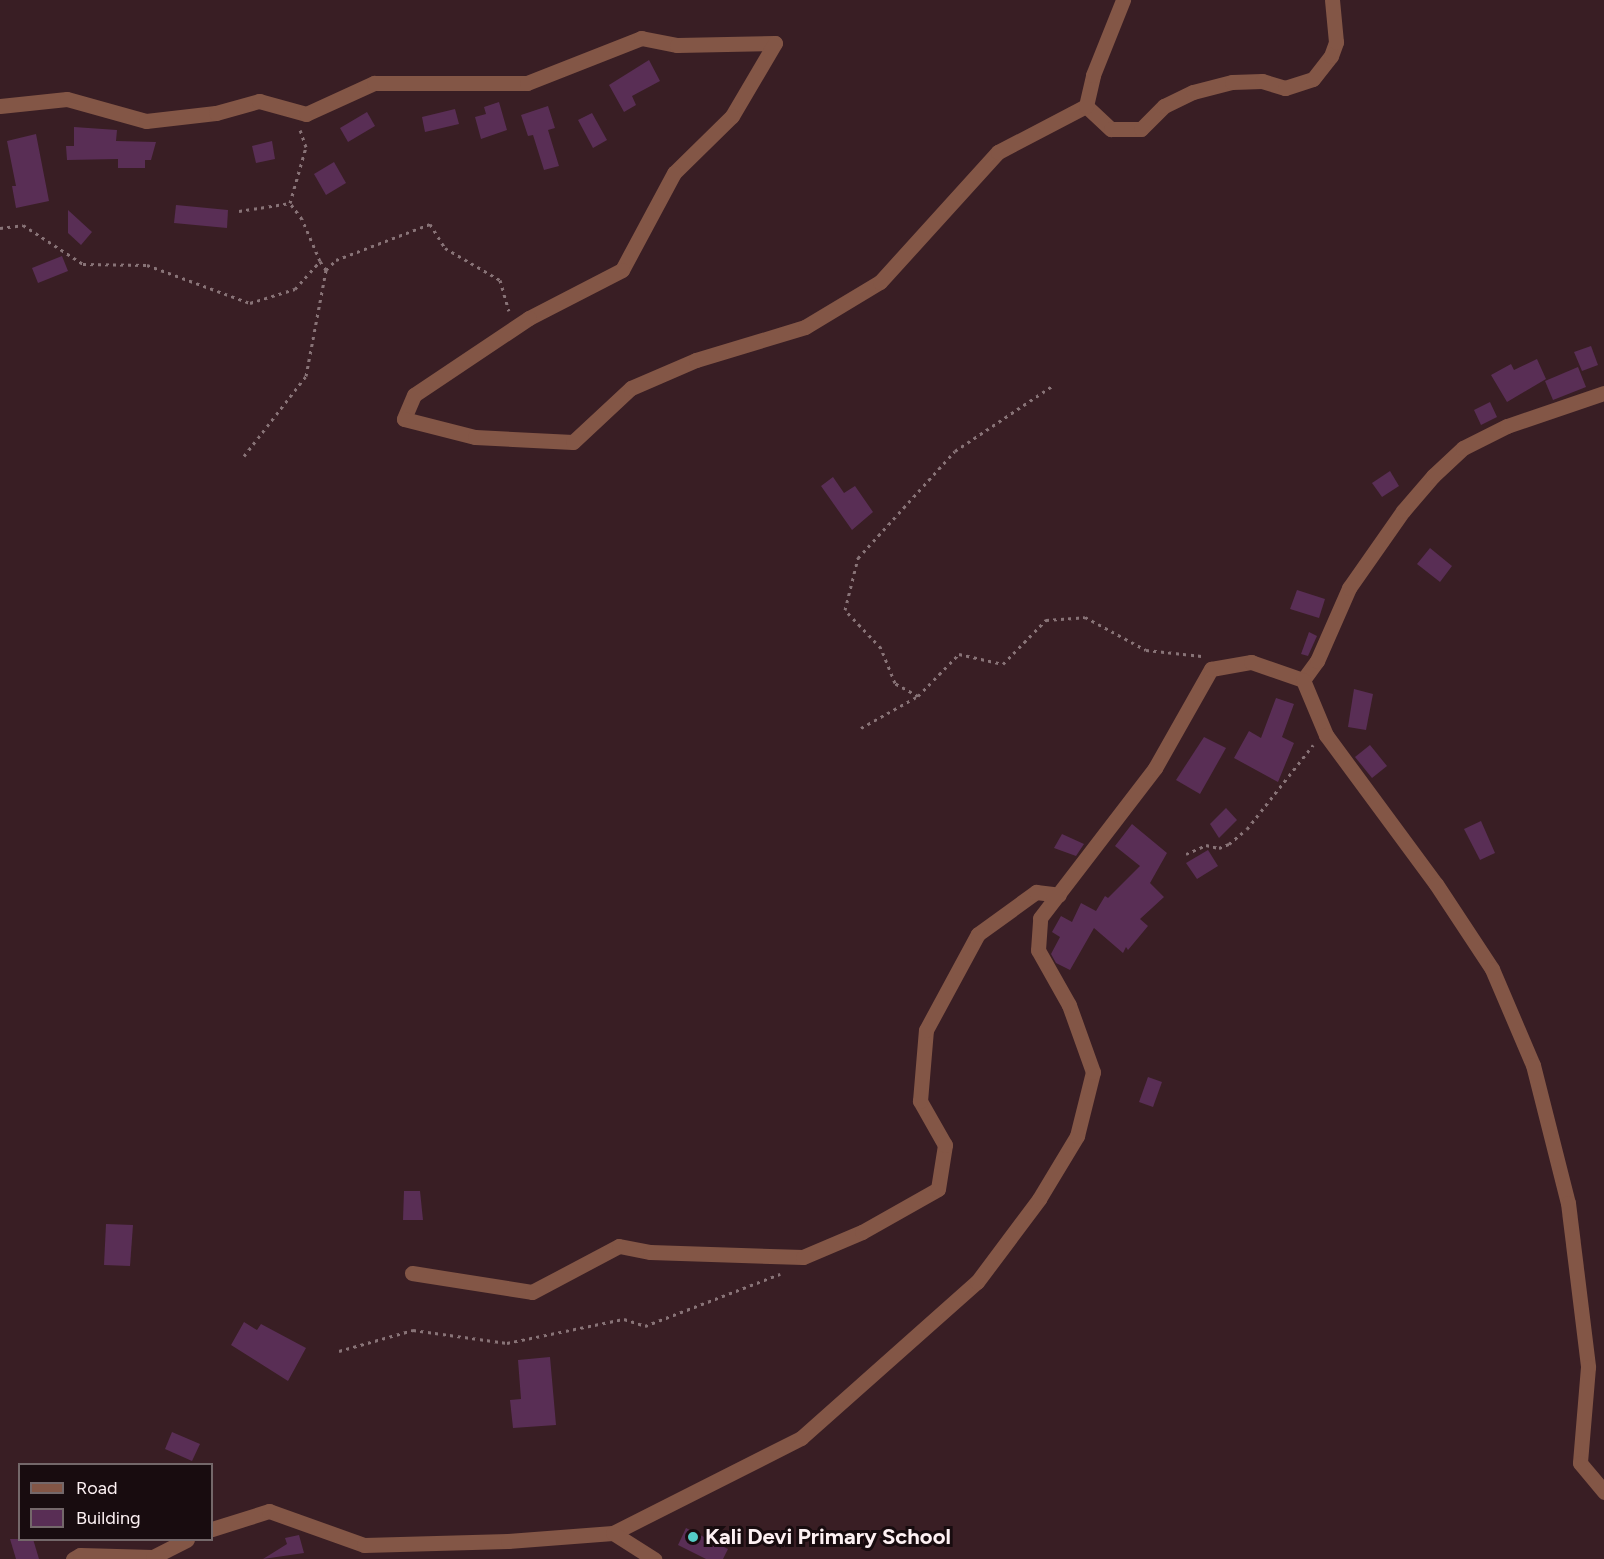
<!DOCTYPE html>
<html>
<head>
<meta charset="utf-8">
<style>
  body { margin:0 }
  #map { position:relative; width:1604px; height:1559px; overflow:hidden; background:#391e24; font-family:Figtree,sans-serif }
  div>[style] { position:absolute }
  .building>* { inset:0; background:#592e55 }
  .path>* { height:3px; margin-top:-1.5px; transform-origin:0; background:repeating-linear-gradient(90deg,#887377 0 3px,transparent 0 7.5px) }
  .minor>* { height:15px; margin:-7.5px; padding:0 7.5px; transform-origin:7.5px; border-radius:7.5px; background:#835646 }
  .dots>* { width:16px; height:16px; translate:-50% -50%; box-sizing:border-box; border:3px solid #180c0f; border-radius:50% }
  span { translate:-50% -50%; white-space:nowrap; text-align:center; line-height:1.15; -webkit-text-stroke:6px #180c0f; paint-order:stroke }
  .poi-label { font-size:22px; color:#fdf1f3; font-weight:700 }
  .left { translate:0 -50%; text-align:left }
  .legend { position:absolute; left:18px; top:1463px; width:195px; height:78px; box-sizing:border-box; background:#180c0f; border:2px solid #74686a; margin:0; padding:8px 10px; list-style:none; font-size:18px; color:#fdf1f3 }
  .legend li { display:flex; align-items:center; gap:12px; height:30px }
  .legend b { width:30px; border:2px solid #74686a }
</style>
</head>
<body>
<div id="map">
  <div class="building">
    <div style="clip-path:polygon(649px 60px,660px 81px,632px 96px,636px 105px,624px 112px,609px 85px)"></div>
    <div style="clip-path:polygon(499px 102px,507px 130px,481px 139px,475px 117px,486px 114px,484px 107px)"></div>
    <div style="clip-path:polygon(548px 106px,555px 128px,548px 130px,559px 166px,544px 170px,533px 135px,528px 136px,521px 115px)"></div>
    <div style="clip-path:polygon(455px 109px,459px 124px,425px 132px,422px 117px)"></div>
    <div style="clip-path:polygon(367px 112px,375px 126px,348px 142px,340px 128px)"></div>
    <div style="clip-path:polygon(592px 113px,607px 140px,593px 148px,578px 120px)"></div>
    <div style="clip-path:polygon(74px 127px,117px 130px,116px 141px,156px 142px,151px 160px,145px 160px,145px 168px,118px 168px,118px 159px,67px 160px,66px 146px,74px 146px)"></div>
    <div style="clip-path:polygon(36px 134px,49px 201px,16px 208px,12px 186px,16px 186px,7px 141px)"></div>
    <div style="clip-path:polygon(272px 141px,275px 159px,256px 163px,252px 146px)"></div>
    <div style="clip-path:polygon(334px 162px,346px 183px,326px 195px,314px 174px)"></div>
    <div style="clip-path:polygon(176px 205px,228px 210px,227px 228px,174px 223px)"></div>
    <div style="clip-path:polygon(68px 210px,92px 232px,81px 245px,68px 233px)"></div>
    <div style="clip-path:polygon(62px 256px,68px 271px,38px 283px,32px 268px)"></div>
    <div style="clip-path:polygon(1591px 346px,1598px 365px,1582px 371px,1574px 352px)"></div>
    <div style="clip-path:polygon(1537px 359px,1546px 379px,1507px 402px,1491px 375px,1511px 364px,1514px 370px)"></div>
    <div style="clip-path:polygon(1578px 367px,1586px 387px,1553px 400px,1545px 381px)"></div>
    <div style="clip-path:polygon(1490px 402px,1497px 417px,1481px 425px,1474px 410px)"></div>
    <div style="clip-path:polygon(1390px 471px,1399px 486px,1382px 497px,1372px 483px)"></div>
    <div style="clip-path:polygon(833px 477px,844px 493px,855px 486px,873px 512px,852px 530px,821px 486px)"></div>
    <div style="clip-path:polygon(1430px 548px,1452px 566px,1440px 582px,1417px 564px)"></div>
    <div style="clip-path:polygon(1297px 590px,1325px 599px,1319px 618px,1290px 609px)"></div>
    <div style="clip-path:polygon(1309px 632px,1317px 636px,1308px 656px,1301px 654px)"></div>
    <div style="clip-path:polygon(1354px 689px,1373px 694px,1366px 730px,1348px 727px)"></div>
    <div style="clip-path:polygon(1276px 698px,1294px 704px,1282px 737px,1294px 743px,1278px 782px,1234px 758px,1249px 731px,1261px 738px)"></div>
    <div style="clip-path:polygon(1204px 737px,1226px 748px,1200px 794px,1176px 780px)"></div>
    <div style="clip-path:polygon(1370px 745px,1387px 766px,1372px 778px,1355px 757px)"></div>
    <div style="clip-path:polygon(1226px 808px,1237px 820px,1219px 838px,1210px 824px)"></div>
    <div style="clip-path:polygon(1481px 821px,1495px 853px,1480px 860px,1464px 829px)"></div>
    <div style="clip-path:polygon(1132px 824px,1167px 853px,1150px 883px,1164px 897px,1140px 919px,1148px 926px,1128px 950px,1126px 947px,1123px 953px,1094px 928px,1070px 970px,1056px 963px,1051px 954px,1060px 937px,1052px 932px,1061px 916px,1072px 922px,1081px 903px,1096px 911px,1105px 896px,1108px 898px,1140px 866px,1115px 846px)"></div>
    <div style="clip-path:polygon(1062px 834px,1084px 844px,1076px 856px,1054px 848px)"></div>
    <div style="clip-path:polygon(1208px 850px,1218px 866px,1197px 879px,1186px 863px)"></div>
    <div style="clip-path:polygon(1148px 1077px,1162px 1082px,1153px 1107px,1139px 1102px)"></div>
    <div style="clip-path:polygon(404px 1191px,420px 1191px,423px 1220px,403px 1220px)"></div>
    <div style="clip-path:polygon(106px 1224px,133px 1225px,130px 1266px,104px 1265px)"></div>
    <div style="clip-path:polygon(244px 1322px,257px 1330px,261px 1324px,306px 1348px,288px 1381px,231px 1345px)"></div>
    <div style="clip-path:polygon(550px 1357px,556px 1425px,513px 1428px,510px 1400px,521px 1399px,518px 1360px)"></div>
    <div style="clip-path:polygon(172px 1432px,200px 1444px,192px 1461px,165px 1449px)"></div>
    <div style="clip-path:polygon(686px 1528px,728px 1549px,723px 1559px,706px 1559px,678px 1545px)"></div>
    <div style="clip-path:polygon(299px 1535px,304px 1553px,263px 1559px,287px 1544px,285px 1538px)"></div>
    <div style="clip-path:polygon(10px 1539px,33px 1539px,39px 1559px,16px 1559px)"></div>
  </div>
  <div class="path">
    <div style="left:239px;top:211px;width:52px;rotate:-8.9deg"></div>
    <div style="left:290px;top:203px;width:58px;rotate:-74.1deg"></div>
    <div style="left:306px;top:147px;width:18px;rotate:-109deg"></div>
    <div style="left:0;top:228px;width:23px;rotate:-7deg"></div>
    <div style="left:23px;top:225px;width:72px;rotate:33deg"></div>
    <div style="left:83px;top:264px;width:64px;rotate:0.9deg"></div>
    <div style="left:147px;top:265px;width:110px;rotate:20.3deg"></div>
    <div style="left:250px;top:303px;width:47px;rotate:-17.3deg"></div>
    <div style="left:295px;top:289px;width:38px;rotate:-48deg"></div>
    <div style="left:320px;top:261px;width:46px;rotate:-113.2deg"></div>
    <div style="left:302px;top:219px;width:20px;rotate:-127deg"></div>
    <div style="left:326px;top:270px;width:14px;rotate:-45deg"></div>
    <div style="left:336px;top:260px;width:101px;rotate:-21deg"></div>
    <div style="left:430px;top:224px;width:28px;rotate:58deg"></div>
    <div style="left:445px;top:248px;width:64px;rotate:30.2deg"></div>
    <div style="left:500px;top:280px;width:32px;rotate:74deg"></div>
    <div style="left:244px;top:456px;width:101px;rotate:-52.2deg"></div>
    <div style="left:306px;top:376px;width:108px;rotate:-79.3deg"></div>
    <div style="left:326px;top:270px;width:11px;rotate:-124deg"></div>
    <div style="left:918px;top:696px;width:26px;rotate:-151deg"></div>
    <div style="left:895px;top:683px;width:38px;rotate:-112deg"></div>
    <div style="left:881px;top:648px;width:52px;rotate:-133.5deg"></div>
    <div style="left:845px;top:610px;width:54px;rotate:-76deg"></div>
    <div style="left:858px;top:558px;width:144px;rotate:-47.8deg"></div>
    <div style="left:955px;top:451px;width:117px;rotate:-33.8deg"></div>
    <div style="left:861px;top:728px;width:65px;rotate:-29.3deg"></div>
    <div style="left:918px;top:696px;width:59px;rotate:-45.7deg"></div>
    <div style="left:959px;top:654px;width:45px;rotate:12.8deg"></div>
    <div style="left:1003px;top:664px;width:62px;rotate:-45.7deg"></div>
    <div style="left:1046px;top:620px;width:39px;rotate:-4deg"></div>
    <div style="left:1085px;top:617px;width:69px;rotate:28.4deg"></div>
    <div style="left:1146px;top:650px;width:56px;rotate:6.1deg"></div>
    <div style="left:1186px;top:854px;width:22px;rotate:-24deg"></div>
    <div style="left:1206px;top:845px;width:13px;rotate:13deg"></div>
    <div style="left:1219px;top:848px;width:11px;rotate:-22deg"></div>
    <div style="left:1229px;top:844px;width:23px;rotate:-40deg"></div>
    <div style="left:1247px;top:829px;width:107px;rotate:-51.8deg"></div>
    <div style="left:339px;top:1351px;width:77px;rotate:-15.8deg"></div>
    <div style="left:413px;top:1330px;width:95px;rotate:7.9deg"></div>
    <div style="left:507px;top:1343px;width:119px;rotate:-11.6deg"></div>
    <div style="left:624px;top:1319px;width:22px;rotate:18deg"></div>
    <div style="left:645px;top:1326px;width:145px;rotate:-21.1deg"></div>
  </div>
  <div class="minor">
    <div style="left:0;top:106px;width:67px;rotate:-6deg"></div>
    <div style="left:67px;top:99px;width:82px;rotate:15.6deg"></div>
    <div style="left:146px;top:121px;width:70px;rotate:-6.5deg"></div>
    <div style="left:216px;top:113px;width:45px;rotate:-15.6deg"></div>
    <div style="left:259px;top:101px;width:49px;rotate:15.5deg"></div>
    <div style="left:306px;top:114px;width:75px;rotate:-24.5deg"></div>
    <div style="left:374px;top:83px;width:153px"></div>
    <div style="left:527px;top:83px;width:123px;rotate:-21.5deg"></div>
    <div style="left:641px;top:38px;width:37px;rotate:11deg"></div>
    <div style="left:677px;top:45px;width:98px;rotate:-1.2deg"></div>
    <div style="left:775px;top:43px;width:85px;rotate:120.5deg"></div>
    <div style="left:732px;top:116px;width:81px;rotate:135.5deg"></div>
    <div style="left:674px;top:173px;width:110px;rotate:118.2deg"></div>
    <div style="left:622px;top:270px;width:105px;rotate:152.7deg"></div>
    <div style="left:529px;top:318px;width:138px;rotate:146.2deg"></div>
    <div style="left:414px;top:395px;width:26px;rotate:113deg"></div>
    <div style="left:404px;top:419px;width:73px;rotate:14.2deg"></div>
    <div style="left:475px;top:437px;width:98px;rotate:2.9deg"></div>
    <div style="left:573px;top:442px;width:79px;rotate:-43deg"></div>
    <div style="left:631px;top:388px;width:71px;rotate:-23.3deg"></div>
    <div style="left:696px;top:360px;width:114px;rotate:-16.8deg"></div>
    <div style="left:805px;top:327px;width:87px;rotate:-31deg"></div>
    <div style="left:880px;top:282px;width:176px;rotate:-47.8deg"></div>
    <div style="left:998px;top:152px;width:99px;rotate:-27.6deg"></div>
    <div style="left:1086px;top:106px;width:34px;rotate:43deg"></div>
    <div style="left:1111px;top:129px;width:30px"></div>
    <div style="left:1141px;top:129px;width:33px;rotate:-45deg"></div>
    <div style="left:1164px;top:106px;width:32px;rotate:-26deg"></div>
    <div style="left:1193px;top:92px;width:40px;rotate:-14.4deg"></div>
    <div style="left:1232px;top:82px;width:30px;rotate:-2deg"></div>
    <div style="left:1262px;top:81px;width:24px;rotate:17deg"></div>
    <div style="left:1285px;top:88px;width:29px;rotate:-18deg"></div>
    <div style="left:1313px;top:79px;width:29px;rotate:-52deg"></div>
    <div style="left:1331px;top:56px;width:15px;rotate:-70deg"></div>
    <div style="left:1336px;top:42px;width:42px;rotate:-95.4deg"></div>
    <div style="left:1086px;top:106px;width:32px;rotate:-77deg"></div>
    <div style="left:1093px;top:75px;width:81px;rotate:-68.2deg"></div>
    <div style="left:1303px;top:680px;width:24px;rotate:-54deg"></div>
    <div style="left:1317px;top:661px;width:80px;rotate:-66.3deg"></div>
    <div style="left:1349px;top:588px;width:94px;rotate:-55deg"></div>
    <div style="left:1403px;top:511px;width:46px;rotate:-49.4deg"></div>
    <div style="left:1433px;top:476px;width:41px;rotate:-43deg"></div>
    <div style="left:1463px;top:448px;width:49px;rotate:-26.6deg"></div>
    <div style="left:1507px;top:426px;width:102px;rotate:-18.8deg"></div>
    <div style="left:412px;top:1273px;width:121px;rotate:9deg"></div>
    <div style="left:532px;top:1292px;width:98px;rotate:-27.9deg"></div>
    <div style="left:619px;top:1246px;width:32px;rotate:11deg"></div>
    <div style="left:650px;top:1252px;width:153px;rotate:1.9deg"></div>
    <div style="left:803px;top:1257px;width:64px;rotate:-23deg"></div>
    <div style="left:862px;top:1232px;width:87px;rotate:-29.5deg"></div>
    <div style="left:938px;top:1189px;width:45px;rotate:-81deg"></div>
    <div style="left:945px;top:1145px;width:51px;rotate:-119.6deg"></div>
    <div style="left:920px;top:1101px;width:71px;rotate:-85.2deg"></div>
    <div style="left:926px;top:1030px;width:109px;rotate:-61.6deg"></div>
    <div style="left:978px;top:934px;width:72px;rotate:-35.9deg"></div>
    <div style="left:1036px;top:892px;width:23px;rotate:7deg"></div>
    <div style="left:212px;top:1529px;width:60px;rotate:-17.5deg"></div>
    <div style="left:269px;top:1511px;width:101px;rotate:19.7deg"></div>
    <div style="left:364px;top:1545px;width:144px;rotate:-1.6deg"></div>
    <div style="left:508px;top:1541px;width:105px;rotate:-4.4deg"></div>
    <div style="left:613px;top:1533px;width:211px;rotate:-26.8deg"></div>
    <div style="left:801px;top:1438px;width:235px;rotate:-41.6deg"></div>
    <div style="left:977px;top:1282px;width:104px;rotate:-53.2deg"></div>
    <div style="left:1039px;top:1199px;width:74px;rotate:-58.9deg"></div>
    <div style="left:1077px;top:1136px;width:66px;rotate:-76deg"></div>
    <div style="left:1093px;top:1072px;width:71px;rotate:-109.7deg"></div>
    <div style="left:1069px;top:1005px;width:63px;rotate:-119.4deg"></div>
    <div style="left:1038px;top:950px;width:32px;rotate:-86deg"></div>
    <div style="left:1040px;top:918px;width:189px;rotate:-52.5deg"></div>
    <div style="left:1155px;top:768px;width:114px;rotate:-60.5deg"></div>
    <div style="left:1211px;top:669px;width:41px;rotate:-9.9deg"></div>
    <div style="left:1251px;top:662px;width:55px;rotate:19.1deg"></div>
    <div style="left:1303px;top:680px;width:60px;rotate:67.3deg"></div>
    <div style="left:1326px;top:735px;width:185px;rotate:53.6deg"></div>
    <div style="left:1436px;top:884px;width:102px;rotate:56.6deg"></div>
    <div style="left:1492px;top:969px;width:104px;rotate:66.9deg"></div>
    <div style="left:1533px;top:1065px;width:142px;rotate:75.8deg"></div>
    <div style="left:1568px;top:1203px;width:165px;rotate:83deg"></div>
    <div style="left:1588px;top:1367px;width:96px;rotate:94.8deg"></div>
    <div style="left:1580px;top:1463px;width:38px;rotate:50deg"></div>
    <div style="left:613px;top:1533px;width:49px;rotate:32.4deg"></div>
    <div style="left:73px;top:1559px;width:8px;rotate:-30deg"></div>
    <div style="left:80px;top:1555px;width:73px;rotate:1.6deg"></div>
    <div style="left:153px;top:1557px;width:38px;rotate:-27deg"></div>
  </div>
  <div class="dots">
    <div style="left:693px;top:1537px;background:#54cdc7"></div>
  </div>
  <div class="poi-label">
    <span class="left" style="left:705px;top:1537px">Kali Devi Primary School</span>
  </div>
  <ul class="legend">
  <li><b style="height:8px;background:#835646"></b>Road</li>
  <li><b style="height:16px;background:#592e55"></b>Building</li>
  </ul>
</div>
</body>
</html>
